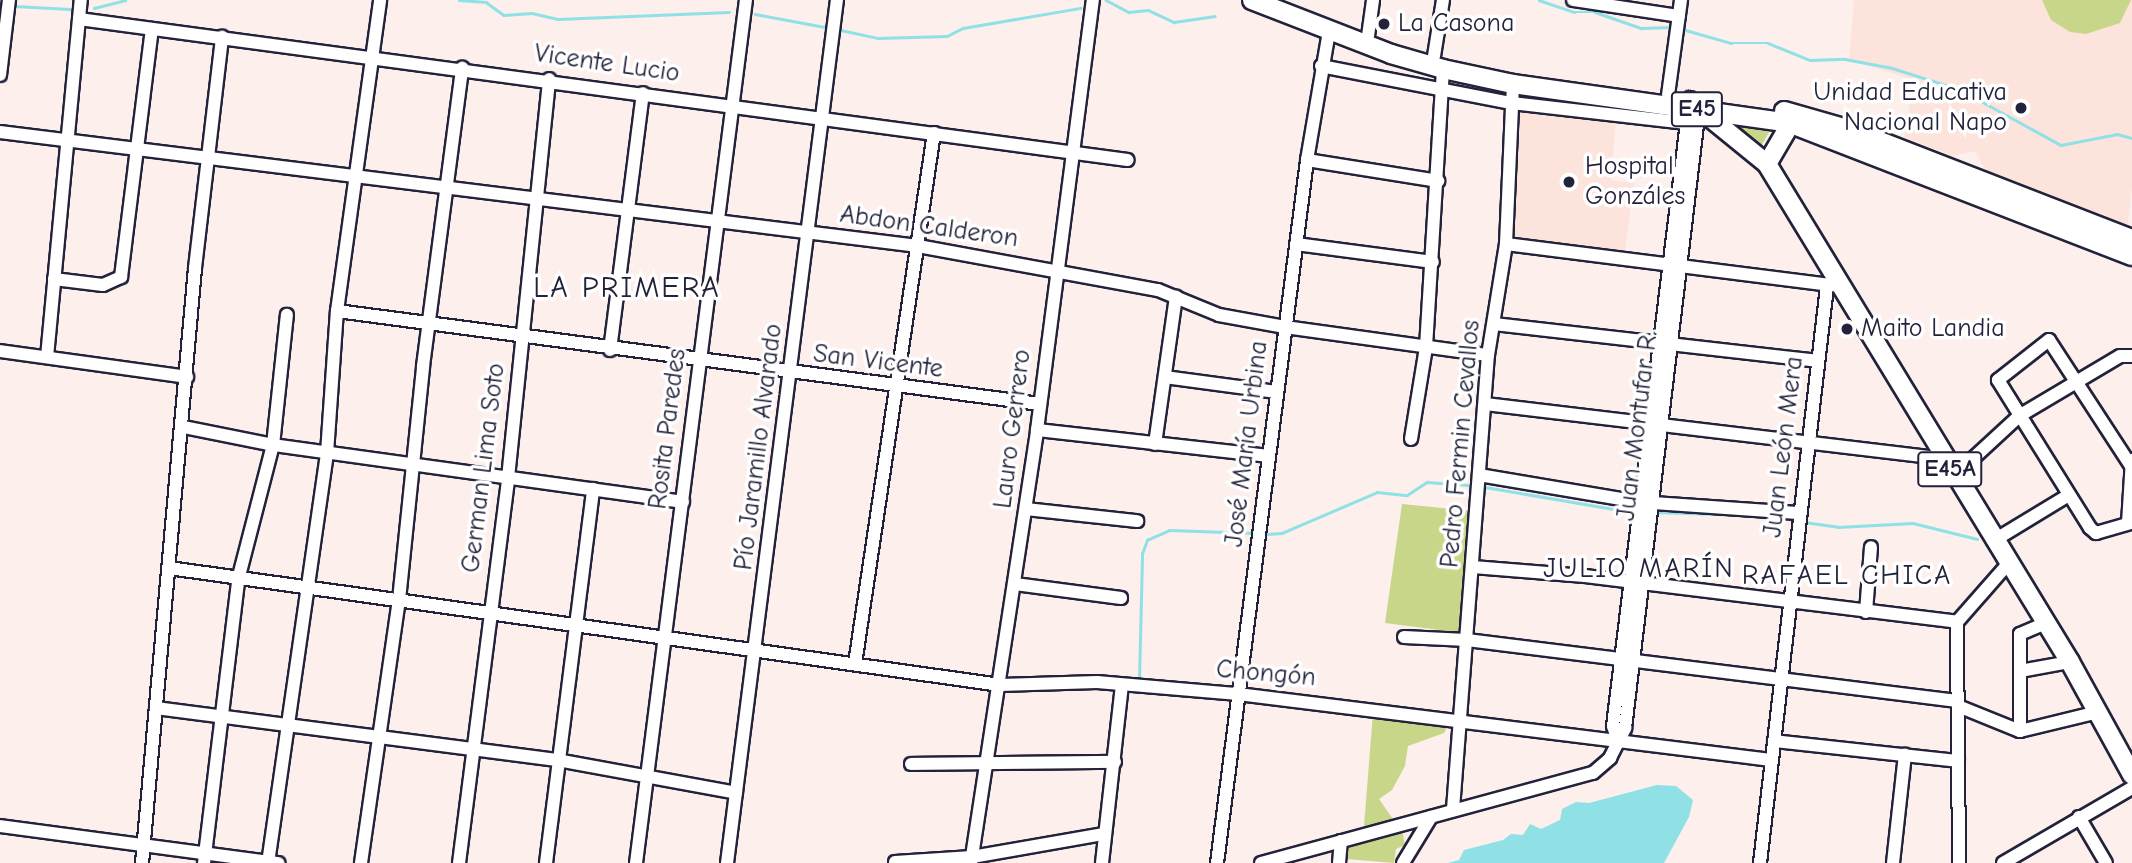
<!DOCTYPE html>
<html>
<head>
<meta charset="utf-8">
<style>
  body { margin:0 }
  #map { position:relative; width:2132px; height:863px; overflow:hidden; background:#fdefeb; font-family:"Comic Neue",sans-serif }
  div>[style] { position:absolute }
  .built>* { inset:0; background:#fce4dd }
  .green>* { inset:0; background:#c8d68a }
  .water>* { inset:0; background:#8fe1e6 }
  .stream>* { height:2.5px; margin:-1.25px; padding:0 1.25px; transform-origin:1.25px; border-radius:1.25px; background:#8fe1e6 }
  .roads { filter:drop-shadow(2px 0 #22223b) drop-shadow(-2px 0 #22223b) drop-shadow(0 2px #22223b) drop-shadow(0 -2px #22223b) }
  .minor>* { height:12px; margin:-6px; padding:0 6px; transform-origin:6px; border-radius:6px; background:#fff }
  .highway>* { height:18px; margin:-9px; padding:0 9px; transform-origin:9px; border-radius:9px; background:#fff }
  .dots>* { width:19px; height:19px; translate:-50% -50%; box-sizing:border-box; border:4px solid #fff; border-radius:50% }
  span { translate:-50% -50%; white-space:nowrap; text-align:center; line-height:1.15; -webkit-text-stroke:7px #fff; paint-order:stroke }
  .shield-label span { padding:2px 5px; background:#fff; border:2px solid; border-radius:5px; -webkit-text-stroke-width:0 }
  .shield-label { font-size:24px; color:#22223b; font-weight:700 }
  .poi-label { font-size:26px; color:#22223b }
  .left { translate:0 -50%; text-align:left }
  .right { translate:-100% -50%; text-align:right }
  .street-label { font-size:26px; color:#22223b }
  .neighbourhood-label { font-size:28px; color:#22223b; letter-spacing:2px }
  .quarter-label { font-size:30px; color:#22223b; letter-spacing:2px }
</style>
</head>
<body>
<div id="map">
  <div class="built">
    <div style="clip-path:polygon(1854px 0,2132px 0,2132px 188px,2128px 224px,2123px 226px,1986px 171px,1975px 151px,1953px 156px,1904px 137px,1914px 80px,1849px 60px)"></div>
    <div style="clip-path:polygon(1519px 111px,1616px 120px,1611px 180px,1634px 183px,1625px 251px,1513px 239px)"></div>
  </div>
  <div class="green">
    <div style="clip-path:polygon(2042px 0,2131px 0,2120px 23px,2086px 34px,2070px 32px,2051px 20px)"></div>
    <div style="clip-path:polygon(1730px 120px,1772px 127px,1759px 150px)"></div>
    <div style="clip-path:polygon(1402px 504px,1473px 511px,1464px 633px,1385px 623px)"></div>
    <div style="clip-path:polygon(1373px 713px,1450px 722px,1444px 733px,1408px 746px,1405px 766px,1392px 790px,1379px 799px,1395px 822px,1364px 826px)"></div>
    <div style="clip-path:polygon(1402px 830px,1405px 845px,1396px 849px,1394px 863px,1347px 859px,1349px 847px)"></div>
  </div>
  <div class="water">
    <div style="clip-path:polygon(1657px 785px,1676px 786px,1693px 800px,1689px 817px,1664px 863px,1448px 863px,1459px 860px,1464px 850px,1503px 840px,1511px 834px,1523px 835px,1530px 824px,1541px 829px,1560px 820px,1562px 809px,1576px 802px,1589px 803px)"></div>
  </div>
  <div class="stream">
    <div style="left:459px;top:0;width:27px;rotate:4deg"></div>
    <div style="left:486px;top:2px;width:22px;rotate:36deg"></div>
    <div style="left:504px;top:15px;width:28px;rotate:-4deg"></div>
    <div style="left:532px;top:13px;width:27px;rotate:13deg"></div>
    <div style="left:558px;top:19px;width:171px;rotate:-2.3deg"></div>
    <div style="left:1106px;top:0;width:26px;rotate:28deg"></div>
    <div style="left:1129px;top:12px;width:19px;rotate:-6deg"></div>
    <div style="left:1148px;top:10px;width:29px;rotate:25deg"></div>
    <div style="left:1174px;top:22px;width:41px;rotate:-8.3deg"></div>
    <div style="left:1539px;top:0;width:37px;rotate:19deg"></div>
    <div style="left:1574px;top:12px;width:21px"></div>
    <div style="left:1595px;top:12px;width:49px;rotate:19.2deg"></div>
    <div style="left:1641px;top:28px;width:31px;rotate:-2deg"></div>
    <div style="left:14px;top:6px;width:56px;rotate:3.1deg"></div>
    <div style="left:94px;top:8px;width:32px;rotate:-14deg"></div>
    <div style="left:755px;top:14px;width:76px;rotate:10.6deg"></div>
    <div style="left:836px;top:29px;width:43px;rotate:12.1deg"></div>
    <div style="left:878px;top:38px;width:69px;rotate:-1.7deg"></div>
    <div style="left:947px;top:36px;width:18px;rotate:-27deg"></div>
    <div style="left:963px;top:28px;width:119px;rotate:-9.7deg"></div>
    <div style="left:1682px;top:29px;width:51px;rotate:15.9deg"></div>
    <div style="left:1731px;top:43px;width:37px"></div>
    <div style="left:1768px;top:43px;width:45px;rotate:22deg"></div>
    <div style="left:1810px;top:60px;width:35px;rotate:-2deg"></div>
    <div style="left:1845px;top:59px;width:48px;rotate:10.8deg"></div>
    <div style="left:1892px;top:68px;width:70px;rotate:17.4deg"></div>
    <div style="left:1959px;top:89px;width:116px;rotate:28.8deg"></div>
    <div style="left:2061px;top:145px;width:57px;rotate:-11.1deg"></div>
    <div style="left:2117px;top:134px;width:16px;rotate:15deg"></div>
    <div style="left:1485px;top:487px;width:148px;rotate:9.7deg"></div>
    <div style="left:1656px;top:512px;width:91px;rotate:1.9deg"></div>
    <div style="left:1761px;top:517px;width:28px;rotate:4deg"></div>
    <div style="left:1804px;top:522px;width:34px;rotate:8deg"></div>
    <div style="left:1838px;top:527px;width:75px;rotate:-3.1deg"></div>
    <div style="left:1913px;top:523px;width:66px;rotate:14deg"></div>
    <div style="left:1265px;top:534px;width:17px;rotate:-3deg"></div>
    <div style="left:1282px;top:533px;width:103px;rotate:-23.3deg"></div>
    <div style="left:1377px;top:492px;width:30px;rotate:6deg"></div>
    <div style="left:1407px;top:495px;width:24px;rotate:-33deg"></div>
    <div style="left:1427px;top:482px;width:41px;rotate:4.2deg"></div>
    <div style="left:1139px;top:680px;width:126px;rotate:-88.6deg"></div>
    <div style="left:1142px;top:554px;width:15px;rotate:-70deg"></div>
    <div style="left:1147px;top:540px;width:24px;rotate:-24deg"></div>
    <div style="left:1169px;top:530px;width:86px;rotate:2deg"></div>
  </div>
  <div class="roads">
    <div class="minor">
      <div style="left:1573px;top:0;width:107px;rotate:8.6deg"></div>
      <div style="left:79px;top:19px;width:1058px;rotate:7.66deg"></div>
      <div style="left:1368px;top:36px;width:36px;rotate:-82deg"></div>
      <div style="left:1434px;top:56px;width:57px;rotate:-80.9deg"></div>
      <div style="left:1321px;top:66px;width:194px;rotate:11deg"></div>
      <div style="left:1511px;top:103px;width:177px;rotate:6.5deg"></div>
      <div style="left:0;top:75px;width:76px;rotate:-83.2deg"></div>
      <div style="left:1668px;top:95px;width:96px;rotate:-82.2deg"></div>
      <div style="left:0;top:132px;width:925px;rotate:7.08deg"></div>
      <div style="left:918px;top:246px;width:244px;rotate:10.4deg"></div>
      <div style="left:1158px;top:290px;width:66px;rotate:22.3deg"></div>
      <div style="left:1219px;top:315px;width:67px;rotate:10.3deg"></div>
      <div style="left:1285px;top:327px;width:205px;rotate:7.9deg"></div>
      <div style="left:1307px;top:160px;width:133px;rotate:9.1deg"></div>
      <div style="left:1296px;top:244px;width:138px;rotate:7.5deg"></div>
      <div style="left:1506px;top:244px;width:329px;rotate:7.2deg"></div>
      <div style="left:54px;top:279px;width:49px;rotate:7deg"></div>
      <div style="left:103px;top:285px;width:20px;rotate:-24deg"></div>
      <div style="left:121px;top:277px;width:250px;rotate:-82.9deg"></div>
      <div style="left:337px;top:311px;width:709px;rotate:7.54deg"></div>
      <div style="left:1494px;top:324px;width:325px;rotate:6.5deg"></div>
      <div style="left:610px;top:350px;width:259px;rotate:-82.7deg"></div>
      <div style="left:0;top:351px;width:189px;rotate:7.9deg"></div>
      <div style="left:47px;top:357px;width:359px;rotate:-84.6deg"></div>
      <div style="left:1165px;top:377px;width:112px;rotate:7.7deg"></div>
      <div style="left:1485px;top:404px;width:462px;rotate:6.8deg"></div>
      <div style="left:184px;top:427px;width:91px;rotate:11.4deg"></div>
      <div style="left:273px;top:445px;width:414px;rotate:7.9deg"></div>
      <div style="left:1037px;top:430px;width:232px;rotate:6.4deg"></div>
      <div style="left:1411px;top:439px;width:93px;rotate:-80.7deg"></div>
      <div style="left:1426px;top:347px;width:279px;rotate:-86.5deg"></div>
      <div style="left:1155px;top:444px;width:149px;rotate:-81.9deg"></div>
      <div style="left:2131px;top:466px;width:150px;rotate:-123.1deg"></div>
      <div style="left:2049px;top:340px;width:65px;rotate:141.9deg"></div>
      <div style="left:1998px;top:380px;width:174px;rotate:58.1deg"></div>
      <div style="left:2090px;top:528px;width:8px;rotate:40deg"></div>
      <div style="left:2096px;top:533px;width:37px;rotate:-16deg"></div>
      <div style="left:1479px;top:475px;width:162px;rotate:9.6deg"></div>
      <div style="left:1639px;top:502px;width:159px;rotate:4deg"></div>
      <div style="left:1954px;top:476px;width:88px;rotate:-42.7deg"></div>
      <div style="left:2019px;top:416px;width:117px;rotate:-30.7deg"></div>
      <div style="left:2120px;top:356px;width:12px"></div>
      <div style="left:1026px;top:509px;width:112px;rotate:6.2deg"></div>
      <div style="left:2128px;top:523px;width:63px;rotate:-86.4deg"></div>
      <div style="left:1993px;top:541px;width:87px;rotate:-31.3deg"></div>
      <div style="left:1473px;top:567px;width:112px;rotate:4.6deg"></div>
      <div style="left:1585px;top:576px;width:375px;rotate:7deg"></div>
      <div style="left:169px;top:568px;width:839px;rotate:8.01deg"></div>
      <div style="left:1000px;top:685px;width:97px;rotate:-1.8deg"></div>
      <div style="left:1097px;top:682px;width:142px;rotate:4.9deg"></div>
      <div style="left:1238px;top:694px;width:537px;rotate:7.06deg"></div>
      <div style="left:1015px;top:584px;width:107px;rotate:7.5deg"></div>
      <div style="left:1866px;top:612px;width:65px;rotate:-85.6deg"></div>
      <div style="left:1404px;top:637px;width:63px;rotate:2.7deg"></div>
      <div style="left:1467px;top:640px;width:494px;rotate:7.1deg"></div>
      <div style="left:855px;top:664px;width:537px;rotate:-81.54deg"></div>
      <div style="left:2020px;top:671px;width:51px;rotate:-10.2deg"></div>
      <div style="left:1958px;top:706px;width:67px;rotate:22deg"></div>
      <div style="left:2020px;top:731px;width:80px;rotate:-13.7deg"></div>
      <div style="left:156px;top:708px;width:404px;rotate:7.4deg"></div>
      <div style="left:557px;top:760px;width:182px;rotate:10.4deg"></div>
      <div style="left:2020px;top:731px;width:97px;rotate:-90deg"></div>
      <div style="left:2020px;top:634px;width:28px;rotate:-23deg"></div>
      <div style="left:1617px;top:739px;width:14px;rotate:-107deg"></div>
      <div style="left:1613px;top:726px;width:633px;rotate:-83.01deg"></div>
      <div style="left:1774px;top:741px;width:185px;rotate:6.2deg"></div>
      <div style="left:911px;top:764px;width:204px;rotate:-0.6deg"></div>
      <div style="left:1453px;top:809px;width:455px;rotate:-85.6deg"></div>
      <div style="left:1488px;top:355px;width:112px;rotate:-80.8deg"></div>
      <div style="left:1506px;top:244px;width:160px;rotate:-87.5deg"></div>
      <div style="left:2079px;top:817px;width:53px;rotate:59.6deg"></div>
      <div style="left:0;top:826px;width:281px;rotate:7.6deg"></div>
      <div style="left:895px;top:862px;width:77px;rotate:-3.7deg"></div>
      <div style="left:972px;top:857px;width:134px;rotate:-9.9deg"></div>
      <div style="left:142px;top:863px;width:597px;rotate:-84.91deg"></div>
      <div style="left:195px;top:268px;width:233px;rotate:-83.3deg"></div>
      <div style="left:204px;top:863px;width:285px;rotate:-83.1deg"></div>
      <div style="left:238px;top:580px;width:139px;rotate:-75.5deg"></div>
      <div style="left:273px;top:445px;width:131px;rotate:-83.9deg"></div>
      <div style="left:268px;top:863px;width:414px;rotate:-81.8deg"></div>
      <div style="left:327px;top:453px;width:142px;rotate:-86deg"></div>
      <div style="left:337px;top:311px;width:314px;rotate:-82.1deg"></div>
      <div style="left:361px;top:863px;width:266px;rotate:-81.8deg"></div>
      <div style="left:399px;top:600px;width:235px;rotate:-84.1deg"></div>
      <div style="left:423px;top:366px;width:301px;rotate:-82.5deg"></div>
      <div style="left:459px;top:863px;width:388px;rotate:-82.7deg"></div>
      <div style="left:508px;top:478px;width:401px;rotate:-84.1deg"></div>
      <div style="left:546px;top:863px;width:377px;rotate:-82.8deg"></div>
      <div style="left:636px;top:863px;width:870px;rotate:-82.74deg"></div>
      <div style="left:727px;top:863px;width:870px;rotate:-82.74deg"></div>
      <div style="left:971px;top:863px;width:438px;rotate:-81.3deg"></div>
      <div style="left:1037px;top:430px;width:434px;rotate:-82.6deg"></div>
      <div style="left:1102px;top:863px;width:178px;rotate:-83.6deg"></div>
      <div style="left:1217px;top:863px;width:709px;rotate:-82.7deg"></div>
      <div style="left:1307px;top:160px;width:131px;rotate:-80.3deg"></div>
      <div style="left:1261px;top:863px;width:344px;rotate:-15.2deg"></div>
      <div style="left:1593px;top:773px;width:23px;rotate:-41deg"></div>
      <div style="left:1610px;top:758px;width:34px;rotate:-63deg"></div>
      <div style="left:1625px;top:728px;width:632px;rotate:-83.19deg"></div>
      <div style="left:1339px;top:863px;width:22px;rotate:-85deg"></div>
      <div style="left:1403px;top:863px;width:54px;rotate:-58.7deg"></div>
      <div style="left:1760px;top:863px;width:580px;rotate:-83.37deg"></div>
      <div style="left:1893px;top:863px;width:109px;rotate:-83.7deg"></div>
      <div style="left:1959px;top:863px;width:241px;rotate:-90.5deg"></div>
      <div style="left:1957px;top:622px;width:77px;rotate:-48.7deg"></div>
      <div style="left:2003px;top:863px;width:149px;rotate:-30.2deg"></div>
    </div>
    <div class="highway">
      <div style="left:1252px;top:0;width:149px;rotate:21.2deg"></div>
      <div style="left:1391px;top:54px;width:54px;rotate:16.1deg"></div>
      <div style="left:1443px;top:69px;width:72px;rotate:12.1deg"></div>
      <div style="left:1513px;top:84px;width:279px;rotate:8deg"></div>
      <div style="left:1789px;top:123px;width:368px;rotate:21.2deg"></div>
      <div style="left:1702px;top:111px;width:84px;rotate:39.2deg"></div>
      <div style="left:1767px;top:164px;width:583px;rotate:58.68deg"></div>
      <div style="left:2070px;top:662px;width:129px;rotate:61.2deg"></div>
      <div style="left:1784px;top:111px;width:70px;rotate:15.8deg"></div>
      <div style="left:1851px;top:130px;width:301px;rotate:21.2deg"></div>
      <div style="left:1767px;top:164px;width:56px;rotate:-59.7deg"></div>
    </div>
  </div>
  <div class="dots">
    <div style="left:1384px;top:24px;background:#22223b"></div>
    <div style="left:2021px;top:108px;background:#22223b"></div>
    <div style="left:1569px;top:182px;background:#22223b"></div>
    <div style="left:1847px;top:329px;background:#22223b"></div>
  </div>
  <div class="shield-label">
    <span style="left:1697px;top:109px">E45</span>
    <span style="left:1950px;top:469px">E45A</span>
  </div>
  <div class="poi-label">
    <span class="left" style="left:1398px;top:24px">La Casona</span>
    <span class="right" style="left:2007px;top:108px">Unidad Educativa<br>Nacional Napo</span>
    <span class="left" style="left:1585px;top:182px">Hospital<br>Gonzáles</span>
    <span class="left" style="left:1861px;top:329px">Maito Landia</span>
  </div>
  <div class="street-label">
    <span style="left:607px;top:64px;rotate:8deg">Vicente Lucio</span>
    <span style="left:929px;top:227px;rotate:8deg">Abdon Calderon</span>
    <span style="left:878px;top:362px;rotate:7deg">San Vicente</span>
    <span style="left:1638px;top:426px;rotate:-83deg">Juan Montufar R.</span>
    <span style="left:668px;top:429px;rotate:-83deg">Rosita Paredes</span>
    <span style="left:1013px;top:429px;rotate:-83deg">Lauro Gerrero</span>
    <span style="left:1247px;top:444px;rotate:-83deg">José María Urbina</span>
    <span style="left:1461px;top:444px;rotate:-85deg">Pedro Fermin Cevallos</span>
    <span style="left:759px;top:447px;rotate:-83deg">Pío Jaramillo Alvarado</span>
    <span style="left:1784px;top:447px;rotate:-83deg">Juan León Mera</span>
    <span style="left:484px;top:468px;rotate:-83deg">German Lima Soto</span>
    <span style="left:1266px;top:674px;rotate:5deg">Chongón</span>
  </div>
  <div class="neighbourhood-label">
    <span style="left:1639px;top:568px">JULIO MARÍN</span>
    <span style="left:1847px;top:575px">RAFAEL CHICA</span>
  </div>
  <div class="quarter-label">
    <span style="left:627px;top:288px">LA PRIMERA</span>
  </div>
</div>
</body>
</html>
